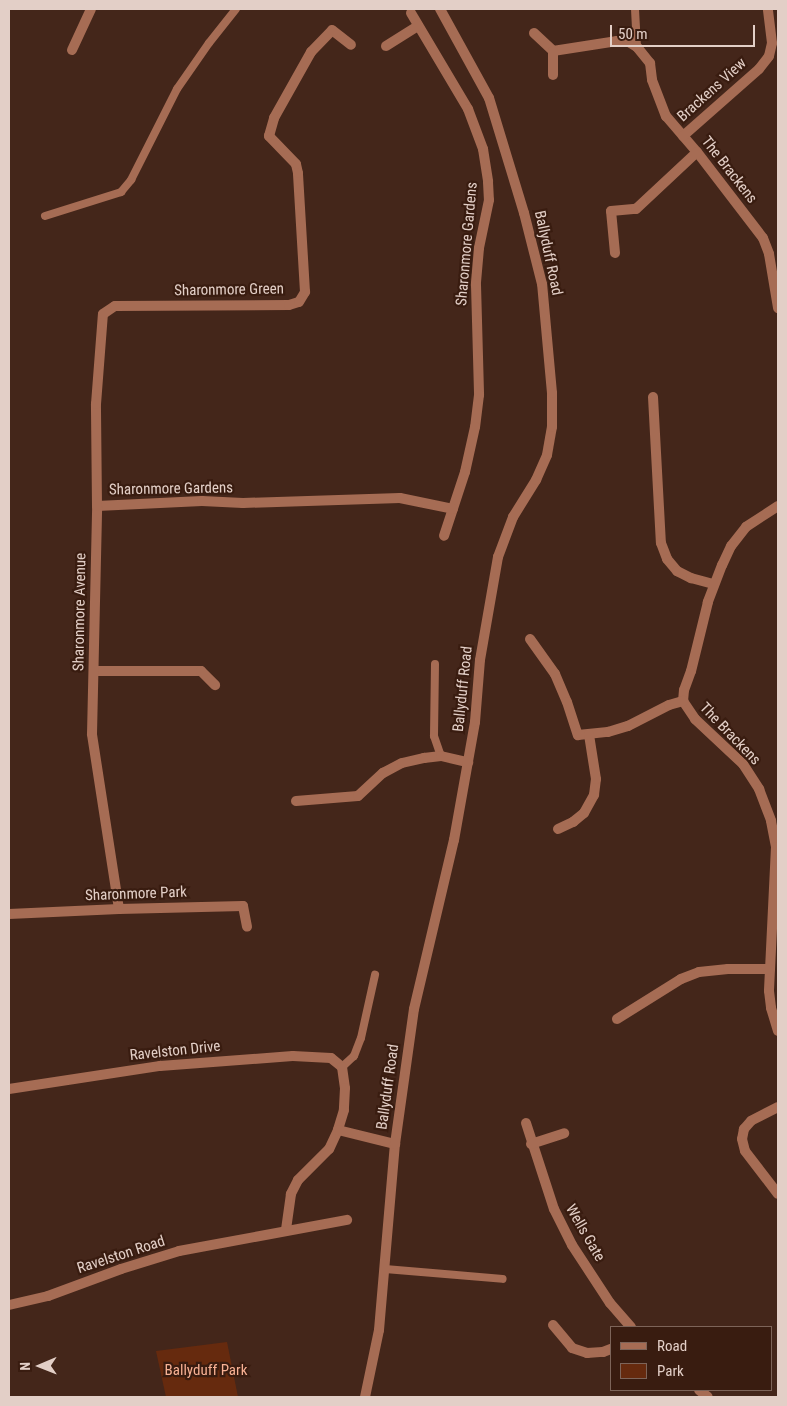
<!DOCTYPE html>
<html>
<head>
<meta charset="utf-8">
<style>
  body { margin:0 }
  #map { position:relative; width:787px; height:1406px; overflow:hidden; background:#44261a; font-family:"Roboto Condensed",sans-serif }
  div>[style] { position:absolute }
  .green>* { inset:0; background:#662a0e }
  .service>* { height:8px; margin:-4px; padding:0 4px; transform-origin:4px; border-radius:4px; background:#a66c54 }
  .minor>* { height:10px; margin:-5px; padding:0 5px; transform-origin:5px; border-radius:5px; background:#a66c54 }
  span { translate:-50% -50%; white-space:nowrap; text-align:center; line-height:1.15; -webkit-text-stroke:4.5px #391c10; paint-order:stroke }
  .street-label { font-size:15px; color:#e3cfc7 }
  .park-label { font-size:15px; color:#f8b194 }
  .frame { position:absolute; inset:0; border:10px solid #e3cfc7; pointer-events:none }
  .legend { position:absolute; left:610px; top:1326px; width:162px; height:65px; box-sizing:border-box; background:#391c10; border:1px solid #7d6459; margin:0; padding:6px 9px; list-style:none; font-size:15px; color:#e3cfc7 }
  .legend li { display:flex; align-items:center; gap:10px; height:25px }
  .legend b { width:25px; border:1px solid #7d6459 }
  .north { position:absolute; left:15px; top:1341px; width:50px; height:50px; -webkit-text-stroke:4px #391c10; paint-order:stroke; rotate:269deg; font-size:14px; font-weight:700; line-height:20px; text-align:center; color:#e3cfc7 }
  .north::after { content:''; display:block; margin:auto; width:18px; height:22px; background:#e3cfc7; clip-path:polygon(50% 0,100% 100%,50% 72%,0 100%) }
  .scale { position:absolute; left:610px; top:25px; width:145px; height:22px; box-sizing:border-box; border:2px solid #e3cfc7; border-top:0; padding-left:6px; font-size:15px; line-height:18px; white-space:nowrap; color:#e3cfc7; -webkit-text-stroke:4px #391c10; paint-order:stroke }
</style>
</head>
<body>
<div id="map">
  <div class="green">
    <div style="clip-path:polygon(227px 1342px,238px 1397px,166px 1397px,156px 1351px)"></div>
  </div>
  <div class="service">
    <div style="left:635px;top:9px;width:38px;rotate:87deg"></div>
    <div style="left:45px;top:216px;width:80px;rotate:-17.5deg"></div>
    <div style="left:121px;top:192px;width:16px;rotate:-50deg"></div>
    <div style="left:131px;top:180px;width:102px;rotate:-63.2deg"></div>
    <div style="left:177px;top:89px;width:56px;rotate:-55.2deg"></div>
    <div style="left:209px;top:43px;width:43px;rotate:-51.5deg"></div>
    <div style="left:435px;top:664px;width:72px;rotate:90.8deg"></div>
    <div style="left:434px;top:736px;width:21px;rotate:71deg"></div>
    <div style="left:342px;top:1067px;width:16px;rotate:-43deg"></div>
    <div style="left:354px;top:1056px;width:19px;rotate:-69deg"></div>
    <div style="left:361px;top:1038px;width:65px;rotate:-77.5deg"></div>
    <div style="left:385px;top:1269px;width:118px;rotate:4.8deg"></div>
  </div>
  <div class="minor">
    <div style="left:411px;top:13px;width:112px;rotate:59.3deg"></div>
    <div style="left:468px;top:109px;width:43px;rotate:69.4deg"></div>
    <div style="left:483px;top:149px;width:33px;rotate:81deg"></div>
    <div style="left:488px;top:182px;width:18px;rotate:87deg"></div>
    <div style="left:489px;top:200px;width:49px;rotate:101.8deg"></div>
    <div style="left:479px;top:248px;width:37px;rotate:95deg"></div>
    <div style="left:476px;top:285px;width:110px;rotate:88.4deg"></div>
    <div style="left:479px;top:395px;width:32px;rotate:97deg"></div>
    <div style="left:475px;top:427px;width:46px;rotate:102.5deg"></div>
    <div style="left:465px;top:472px;width:67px;rotate:108.2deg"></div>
    <div style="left:534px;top:33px;width:26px;rotate:43deg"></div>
    <div style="left:553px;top:51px;width:65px;rotate:-8.9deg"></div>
    <div style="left:617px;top:41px;width:10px"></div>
    <div style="left:627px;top:41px;width:12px;rotate:31deg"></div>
    <div style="left:637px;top:47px;width:21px;rotate:51deg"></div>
    <div style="left:650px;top:63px;width:17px;rotate:83deg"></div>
    <div style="left:652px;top:80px;width:39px;rotate:69deg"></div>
    <div style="left:666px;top:116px;width:48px;rotate:49.3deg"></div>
    <div style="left:697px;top:152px;width:108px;rotate:52.5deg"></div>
    <div style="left:763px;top:238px;width:17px;rotate:69deg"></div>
    <div style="left:769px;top:254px;width:55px;rotate:80.5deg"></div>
    <div style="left:386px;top:46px;width:38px;rotate:-32deg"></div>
    <div style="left:72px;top:50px;width:45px;rotate:-65.1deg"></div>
    <div style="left:553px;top:51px;width:24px;rotate:90deg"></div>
    <div style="left:683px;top:136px;width:101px;rotate:-41.4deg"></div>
    <div style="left:759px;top:69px;width:16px;rotate:-52deg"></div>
    <div style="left:769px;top:56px;width:13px;rotate:-77deg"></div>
    <div style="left:772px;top:43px;width:34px;rotate:-97deg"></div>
    <div style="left:615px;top:253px;width:42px;rotate:-95.4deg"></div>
    <div style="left:611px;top:211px;width:25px;rotate:-5deg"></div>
    <div style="left:636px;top:209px;width:83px;rotate:-43.1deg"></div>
    <div style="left:653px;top:397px;width:146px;rotate:86.9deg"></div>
    <div style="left:661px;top:543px;width:17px;rotate:69deg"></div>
    <div style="left:667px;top:559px;width:16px;rotate:50deg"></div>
    <div style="left:677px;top:571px;width:16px;rotate:27deg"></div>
    <div style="left:691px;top:578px;width:24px;rotate:15deg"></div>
    <div style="left:97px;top:506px;width:105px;rotate:-2.7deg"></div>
    <div style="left:202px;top:501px;width:41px;rotate:2.8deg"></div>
    <div style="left:243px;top:503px;width:157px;rotate:-1.8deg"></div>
    <div style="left:400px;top:498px;width:54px;rotate:11.7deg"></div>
    <div style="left:778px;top:506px;width:38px;rotate:147deg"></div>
    <div style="left:746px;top:527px;width:24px;rotate:128deg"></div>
    <div style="left:731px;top:546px;width:21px;rotate:115deg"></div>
    <div style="left:722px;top:565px;width:40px;rotate:111deg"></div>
    <div style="left:708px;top:602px;width:71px;rotate:103.8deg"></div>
    <div style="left:691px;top:671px;width:20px;rotate:110deg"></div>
    <div style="left:684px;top:690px;width:11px;rotate:95deg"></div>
    <div style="left:683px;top:701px;width:22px;rotate:56deg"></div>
    <div style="left:695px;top:719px;width:66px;rotate:43.2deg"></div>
    <div style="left:743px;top:764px;width:30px;rotate:57deg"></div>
    <div style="left:759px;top:789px;width:34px;rotate:69deg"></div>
    <div style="left:771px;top:821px;width:26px;rotate:79deg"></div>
    <div style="left:776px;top:847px;width:144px;rotate:92.8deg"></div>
    <div style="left:769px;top:991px;width:17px;rotate:83deg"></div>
    <div style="left:771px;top:1008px;width:24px;rotate:73deg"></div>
    <div style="left:530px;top:639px;width:43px;rotate:54.5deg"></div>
    <div style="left:555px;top:674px;width:30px;rotate:67deg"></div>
    <div style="left:567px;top:702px;width:35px;rotate:72deg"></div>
    <div style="left:578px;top:735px;width:30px;rotate:-6deg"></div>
    <div style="left:608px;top:732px;width:21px;rotate:-17deg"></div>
    <div style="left:628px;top:726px;width:46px;rotate:-27.1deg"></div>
    <div style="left:669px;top:705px;width:15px;rotate:-16deg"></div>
    <div style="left:94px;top:671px;width:107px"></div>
    <div style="left:201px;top:671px;width:20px;rotate:45deg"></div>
    <div style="left:296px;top:801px;width:62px;rotate:-4.6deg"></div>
    <div style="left:358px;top:796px;width:34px;rotate:-43deg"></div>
    <div style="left:383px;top:773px;width:21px;rotate:-28deg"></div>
    <div style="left:402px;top:763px;width:23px;rotate:-13deg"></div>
    <div style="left:424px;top:758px;width:17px;rotate:-7deg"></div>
    <div style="left:441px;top:756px;width:28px;rotate:13deg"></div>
    <div style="left:558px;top:829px;width:17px;rotate:-25deg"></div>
    <div style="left:573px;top:822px;width:14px;rotate:-39deg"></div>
    <div style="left:584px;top:813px;width:21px;rotate:-61deg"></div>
    <div style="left:594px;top:795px;width:16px;rotate:-83deg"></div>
    <div style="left:596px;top:779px;width:45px;rotate:-99deg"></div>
    <div style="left:119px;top:909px;width:177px;rotate:-98.8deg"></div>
    <div style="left:92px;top:734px;width:228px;rotate:-88.7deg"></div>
    <div style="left:97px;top:506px;width:102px;rotate:-90.6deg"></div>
    <div style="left:96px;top:404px;width:90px;rotate:-85.6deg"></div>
    <div style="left:103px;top:314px;width:14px;rotate:-34deg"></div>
    <div style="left:115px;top:306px;width:174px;rotate:-0.3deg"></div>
    <div style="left:289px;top:305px;width:10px;rotate:-17deg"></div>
    <div style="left:299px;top:302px;width:12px;rotate:-59deg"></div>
    <div style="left:305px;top:292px;width:119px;rotate:-93.4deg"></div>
    <div style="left:298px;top:173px;width:9px;rotate:-103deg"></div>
    <div style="left:296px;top:164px;width:39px;rotate:-134deg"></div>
    <div style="left:269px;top:136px;width:19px;rotate:-74deg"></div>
    <div style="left:274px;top:118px;width:76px;rotate:-60.7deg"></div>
    <div style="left:311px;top:52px;width:30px;rotate:-46deg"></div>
    <div style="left:332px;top:30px;width:24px;rotate:38deg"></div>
    <div style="left:9px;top:914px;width:110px;rotate:-2.6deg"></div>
    <div style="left:119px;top:909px;width:124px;rotate:-1.4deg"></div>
    <div style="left:243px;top:906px;width:21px;rotate:79deg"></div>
    <div style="left:617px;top:1019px;width:75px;rotate:-32deg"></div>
    <div style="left:681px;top:979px;width:19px;rotate:-21deg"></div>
    <div style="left:699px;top:972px;width:29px;rotate:-6deg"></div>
    <div style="left:728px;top:969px;width:42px"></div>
    <div style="left:9px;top:1089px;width:153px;rotate:-8.7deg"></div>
    <div style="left:160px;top:1066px;width:133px;rotate:-4.3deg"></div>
    <div style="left:293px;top:1056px;width:38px;rotate:3deg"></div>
    <div style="left:331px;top:1058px;width:14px;rotate:39deg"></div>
    <div style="left:342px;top:1067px;width:21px;rotate:82deg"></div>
    <div style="left:345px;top:1088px;width:22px;rotate:93deg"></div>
    <div style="left:344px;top:1110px;width:21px;rotate:107deg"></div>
    <div style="left:338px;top:1130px;width:21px;rotate:115deg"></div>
    <div style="left:329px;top:1149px;width:44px;rotate:135deg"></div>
    <div style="left:298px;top:1180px;width:16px;rotate:117deg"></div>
    <div style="left:291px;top:1194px;width:37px;rotate:98deg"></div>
    <div style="left:778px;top:1107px;width:30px;rotate:153deg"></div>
    <div style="left:751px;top:1121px;width:11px;rotate:131deg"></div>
    <div style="left:744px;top:1129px;width:10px;rotate:101deg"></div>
    <div style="left:742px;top:1139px;width:12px;rotate:76deg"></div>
    <div style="left:745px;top:1151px;width:54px;rotate:52.5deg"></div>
    <div style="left:526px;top:1123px;width:90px;rotate:72deg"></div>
    <div style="left:554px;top:1209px;width:40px;rotate:63.4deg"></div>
    <div style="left:572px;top:1245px;width:69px;rotate:56.8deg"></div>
    <div style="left:610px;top:1303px;width:32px;rotate:49deg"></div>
    <div style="left:338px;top:1130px;width:59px;rotate:13.8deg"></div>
    <div style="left:531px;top:1144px;width:35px;rotate:-18deg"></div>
    <div style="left:9px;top:1305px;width:40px;rotate:-13deg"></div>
    <div style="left:48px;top:1296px;width:78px;rotate:-20.3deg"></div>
    <div style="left:121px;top:1269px;width:61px;rotate:-17.2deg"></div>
    <div style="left:179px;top:1251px;width:171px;rotate:-10.5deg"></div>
    <div style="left:553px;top:1325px;width:30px;rotate:50deg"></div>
    <div style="left:572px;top:1348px;width:16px;rotate:18deg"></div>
    <div style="left:587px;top:1353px;width:16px;rotate:-4deg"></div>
    <div style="left:603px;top:1352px;width:9px;rotate:-21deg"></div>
    <div style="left:699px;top:1390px;width:11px;rotate:38deg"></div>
    <div style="left:365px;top:1397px;width:68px;rotate:-78.2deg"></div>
    <div style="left:379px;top:1330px;width:187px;rotate:-85.1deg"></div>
    <div style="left:395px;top:1144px;width:136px;rotate:-82deg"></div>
    <div style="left:414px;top:1009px;width:174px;rotate:-76.7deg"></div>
    <div style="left:454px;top:840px;width:120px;rotate:-79.9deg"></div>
    <div style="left:475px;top:722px;width:62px;rotate:-85.4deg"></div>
    <div style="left:480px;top:660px;width:105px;rotate:-80.1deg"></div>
    <div style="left:498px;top:557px;width:43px;rotate:-69.4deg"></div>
    <div style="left:513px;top:517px;width:44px;rotate:-58.1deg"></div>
    <div style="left:536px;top:480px;width:27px;rotate:-66deg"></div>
    <div style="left:547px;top:455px;width:28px;rotate:-80deg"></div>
    <div style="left:552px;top:427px;width:34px;rotate:-90deg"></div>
    <div style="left:552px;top:393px;width:109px;rotate:-95.2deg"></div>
    <div style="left:542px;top:284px;width:73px;rotate:-104.2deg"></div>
    <div style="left:524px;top:213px;width:120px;rotate:-106.9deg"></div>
    <div style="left:489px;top:98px;width:102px;rotate:-118.8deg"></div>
  </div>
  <div class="street-label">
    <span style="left:712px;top:90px;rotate:-42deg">Brackens View</span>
    <span style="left:729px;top:170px;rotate:52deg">The Brackens</span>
    <span style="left:467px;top:244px;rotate:-85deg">Sharonmore Gardens</span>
    <span style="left:548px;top:253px;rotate:78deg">Ballyduff Road</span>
    <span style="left:229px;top:290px;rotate:-1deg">Sharonmore Green</span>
    <span style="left:171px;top:489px;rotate:-1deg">Sharonmore Gardens</span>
    <span style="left:80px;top:612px;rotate:-89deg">Sharonmore Avenue</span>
    <span style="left:463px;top:689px;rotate:-84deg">Ballyduff Road</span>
    <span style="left:730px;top:734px;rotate:46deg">The Brackens</span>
    <span style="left:136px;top:894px;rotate:-2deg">Sharonmore Park</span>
    <span style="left:175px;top:1051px;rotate:-6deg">Ravelston Drive</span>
    <span style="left:388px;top:1087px;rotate:-82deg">Ballyduff Road</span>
    <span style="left:585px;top:1233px;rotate:60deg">Wells Gate</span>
    <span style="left:121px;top:1255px;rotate:-18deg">Ravelston Road</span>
  </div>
  <div class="park-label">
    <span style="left:206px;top:1371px">Ballyduff Park</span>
  </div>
  <div class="frame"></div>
  <ul class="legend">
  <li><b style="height:6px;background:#a66c54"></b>Road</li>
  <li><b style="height:14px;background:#662a0e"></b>Park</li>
  </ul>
  <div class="north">N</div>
  <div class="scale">50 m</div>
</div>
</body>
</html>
